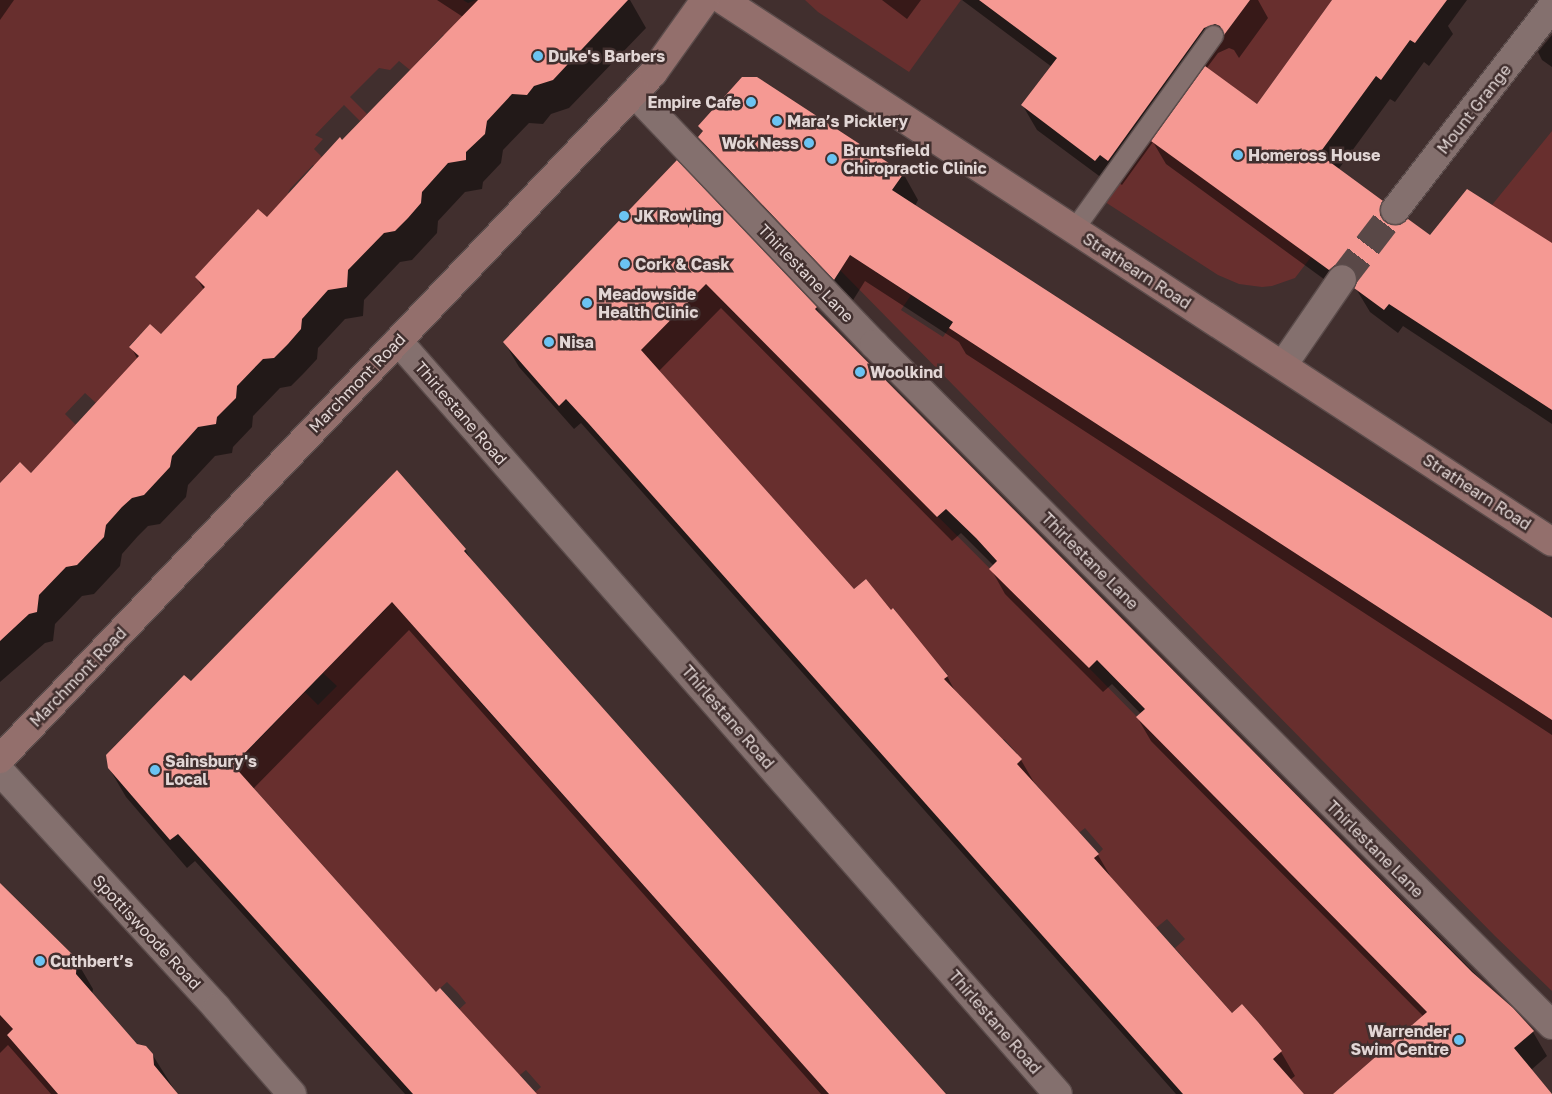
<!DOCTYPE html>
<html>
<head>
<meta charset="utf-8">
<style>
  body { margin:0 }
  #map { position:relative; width:1552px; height:1094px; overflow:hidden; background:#412f2e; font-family:"Golos Text",sans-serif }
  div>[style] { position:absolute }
  .green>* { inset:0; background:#682f2e }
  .shadow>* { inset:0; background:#0007 }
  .building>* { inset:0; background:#f59993 }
  .street-tunnel>* { height:28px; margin-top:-14px; transform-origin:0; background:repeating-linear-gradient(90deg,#594847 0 28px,transparent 0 42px) }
  .roads { filter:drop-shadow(1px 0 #5b4c4b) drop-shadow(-1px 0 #5b4c4b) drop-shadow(0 1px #5b4c4b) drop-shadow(0 -1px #5b4c4b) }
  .lane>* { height:19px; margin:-9.5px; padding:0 9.5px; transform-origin:9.5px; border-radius:9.5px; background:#84706e }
  .street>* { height:28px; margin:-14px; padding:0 14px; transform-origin:14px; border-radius:14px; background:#84706e }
  .secondary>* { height:28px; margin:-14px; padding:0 14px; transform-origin:14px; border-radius:14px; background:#936f6c }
  .dots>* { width:14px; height:14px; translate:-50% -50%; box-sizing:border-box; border:2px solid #412f2e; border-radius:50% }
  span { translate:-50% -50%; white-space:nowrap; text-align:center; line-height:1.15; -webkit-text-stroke:5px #412f2e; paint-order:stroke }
  .poi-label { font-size:16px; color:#e2d6d5; font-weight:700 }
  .left { translate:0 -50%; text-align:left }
  .right { translate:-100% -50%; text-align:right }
  .street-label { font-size:16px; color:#e2d6d5 }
</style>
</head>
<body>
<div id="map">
  <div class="green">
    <div style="clip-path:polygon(0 0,463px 0,468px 3px,476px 0,494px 15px,457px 35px,443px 35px,410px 70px,399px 61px,390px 70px,379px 68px,350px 97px,367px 114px,360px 121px,344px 105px,315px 135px,323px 139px,314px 149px,324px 159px,316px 167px,313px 165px,290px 189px,288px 193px,291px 196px,269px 220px,258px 209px,195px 277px,206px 287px,161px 334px,150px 324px,129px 346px,140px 357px,96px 403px,85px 393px,65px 414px,76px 425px,31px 473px,20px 462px,9px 473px,0 483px,0 506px)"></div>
    <div style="clip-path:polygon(805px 0,961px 0,909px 72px,818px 12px)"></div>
    <div style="clip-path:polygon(1250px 0,1332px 0,1257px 104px,1215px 74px,1311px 257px,1295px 278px,1272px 286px,1262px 287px,1239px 284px,1218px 275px,1102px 200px)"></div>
    <div style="clip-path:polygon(1552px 131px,1552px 268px,1540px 236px,1492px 205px)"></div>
    <div style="clip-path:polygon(850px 255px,911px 295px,901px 310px,943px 337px,949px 328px,1552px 720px,1552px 991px,1495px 936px,840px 270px)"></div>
    <div style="clip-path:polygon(705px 283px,1089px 668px,1427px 1012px,1333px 1094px,1304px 1094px,1273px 1059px,1260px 1024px,1242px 1004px,1232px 1013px,1175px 948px,1185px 939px,1175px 928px,1167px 919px,1156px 928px,1094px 858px,1103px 849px,1085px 828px,1075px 836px,1043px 792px,1034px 782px,1030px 786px,1014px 767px,1022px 759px,1004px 739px,994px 747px,964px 700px,959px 694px,953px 700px,938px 684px,948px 675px,938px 664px,885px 624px,897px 613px,894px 608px,880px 619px,874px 590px,866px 579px,854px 589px,638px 347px)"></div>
    <div style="clip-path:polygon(390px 599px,485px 708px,829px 1094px,533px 1094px,541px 1087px,526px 1070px,515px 1079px,497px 1051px,473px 1024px,455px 1013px,466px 1003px,457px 992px,447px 982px,436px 992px,251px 785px,237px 785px,216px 761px,249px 750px,305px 692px,318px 705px,337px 686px,323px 673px,388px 607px)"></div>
    <div style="clip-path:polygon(0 1015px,13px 1029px,7px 1035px,58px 1094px,0 1094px)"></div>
  </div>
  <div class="shadow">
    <div style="clip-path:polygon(0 0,14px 0,0 20px)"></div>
    <div style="clip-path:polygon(437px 0,630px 0,646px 28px,569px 108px,551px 114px,543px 124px,529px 123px,503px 150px,501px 163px,483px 182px,482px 189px,465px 192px,438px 221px,437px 233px,424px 247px,412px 260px,400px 262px,364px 300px,363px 316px,345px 319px,318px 348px,317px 359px,304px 373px,291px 386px,280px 388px,253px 416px,252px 427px,233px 447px,232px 453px,215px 456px,188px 485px,186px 497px,160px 524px,148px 526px,138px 536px,122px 554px,120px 566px,94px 594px,82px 596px,55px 624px,53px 641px,45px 643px,0 682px,0 507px,138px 360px,131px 347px,162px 336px,204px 290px,196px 277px,267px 219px,463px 17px)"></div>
    <div style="clip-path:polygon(882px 0,921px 0,907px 19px)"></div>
    <div style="clip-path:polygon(962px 0,1258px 0,1268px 18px,1239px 58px,1234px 50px,1229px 48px,1218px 53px,1206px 69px,1257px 105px,1334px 0,1467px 0,1448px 26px,1453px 34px,1429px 66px,1424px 62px,1395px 102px,1390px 99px,1338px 170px,1382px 201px,1396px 226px,1430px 237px,1552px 245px,1552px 424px,1403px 326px,1398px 333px,1370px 312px,1355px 287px,1349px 288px,1343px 293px,1166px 164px,1153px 142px,1122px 185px,1114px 179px,1110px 184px,1037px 130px,1023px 106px,1052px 67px)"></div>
    <div style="clip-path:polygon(1552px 35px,1552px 67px,1542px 60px,1538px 52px)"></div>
    <div style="clip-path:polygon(700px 126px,903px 173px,918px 200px,915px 206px,1552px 619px,1552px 735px,966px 354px,959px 342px,865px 281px,850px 305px,715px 164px,699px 137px,704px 133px)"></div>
    <div style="clip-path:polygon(677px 162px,816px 307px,822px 318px,1533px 1032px,1547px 1056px,1531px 1070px,1552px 1094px,1335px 1094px,1423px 1016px,1151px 741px,1137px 717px,1141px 714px,1112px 684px,1103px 692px,1005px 594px,991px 569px,994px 566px,961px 533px,952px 541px,721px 308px,658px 372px,854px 591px,947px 676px,956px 693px,1021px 760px,1035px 784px,1098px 855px,1112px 879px,1232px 1014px,1281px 1052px,1295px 1076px,1290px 1080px,1302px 1094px,1176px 1094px,581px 423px,574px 429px,519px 367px,505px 343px)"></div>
    <div style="clip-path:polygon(465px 549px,473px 563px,945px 1094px,821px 1094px,409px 630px,253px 789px,436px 993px,535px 1094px,405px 1094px,195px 861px,187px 868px,126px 797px,109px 768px,191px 683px)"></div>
    <div style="clip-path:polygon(0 886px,76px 960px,93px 989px,92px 995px,137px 1045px,152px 1054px,177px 1094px,51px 1094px,8px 1045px,0 1053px)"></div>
  </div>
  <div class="building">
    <div style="clip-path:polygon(478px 0,628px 0,553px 80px,534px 86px,527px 95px,512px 94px,487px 121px,485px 134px,466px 152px,466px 160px,448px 163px,422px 192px,421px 203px,408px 218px,395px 231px,384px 233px,348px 270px,347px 287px,328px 290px,302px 319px,301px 329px,288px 344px,274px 358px,263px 359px,237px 386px,236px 398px,217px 417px,216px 424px,198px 427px,172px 456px,170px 467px,144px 495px,132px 498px,122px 507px,106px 525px,104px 537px,77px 565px,66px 567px,39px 595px,37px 612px,29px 614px,0 641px,0 483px,20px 462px,31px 473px,139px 356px,129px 347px,150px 324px,161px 334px,205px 287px,195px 277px,258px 209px,267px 217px,340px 137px,342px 140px)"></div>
    <div style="clip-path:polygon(979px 0,1250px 0,1224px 35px,1220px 26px,1215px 24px,1204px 28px,1108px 161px,1100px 155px,1095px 161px,1021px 105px,1057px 58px)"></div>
    <div style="clip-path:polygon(1332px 0,1447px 0,1415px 43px,1410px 40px,1381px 80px,1376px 76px,1319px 154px,1383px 201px,1380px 207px,1380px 215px,1385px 222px,1392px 225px,1400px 225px,1408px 219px,1430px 235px,1467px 189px,1552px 243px,1552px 410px,1389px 304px,1384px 310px,1354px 288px,1358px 280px,1356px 273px,1351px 266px,1343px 263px,1335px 265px,1329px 270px,1151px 141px,1205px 66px,1257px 104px)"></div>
    <div style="clip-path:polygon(742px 77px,757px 77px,904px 173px,892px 190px,1552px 618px,1552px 720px,949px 328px,953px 322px,850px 255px,834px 280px,698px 137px,703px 131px,698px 126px)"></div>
    <div style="clip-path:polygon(677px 160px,817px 307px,815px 309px,1472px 972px,1513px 1008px,1534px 1031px,1514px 1048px,1552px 1094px,1333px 1094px,1427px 1012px,1136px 717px,1145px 709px,1097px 660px,1089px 668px,989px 569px,997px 561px,976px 538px,946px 509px,937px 517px,706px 284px,641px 350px,854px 589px,866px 579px,891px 610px,893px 608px,948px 676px,944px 679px,1022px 759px,1017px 764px,1099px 854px,1094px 858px,1232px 1013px,1242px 1004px,1258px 1022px,1282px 1051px,1273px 1059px,1304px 1094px,1183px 1094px,589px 424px,566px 399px,559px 406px,503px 342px)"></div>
    <div style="clip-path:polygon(397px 470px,466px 549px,464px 551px,529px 625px,946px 1094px,829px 1094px,392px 602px,233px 765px,436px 992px,440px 988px,537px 1094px,413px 1094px,178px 834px,170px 840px,108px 768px,106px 755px,184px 675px,191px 681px)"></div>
    <div style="clip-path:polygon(0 883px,77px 959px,76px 974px,137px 1044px,146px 1046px,153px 1054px,154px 1065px,178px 1094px,58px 1094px,7px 1035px,13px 1029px,0 1015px)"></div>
  </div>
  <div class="street-tunnel">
    <div style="left:1342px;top:279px;width:87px;rotate:-52.5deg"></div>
  </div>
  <div class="roads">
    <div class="lane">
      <div style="left:1073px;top:230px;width:240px;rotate:-54.3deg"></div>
    </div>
    <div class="street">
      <div style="left:634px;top:93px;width:347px;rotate:46.3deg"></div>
      <div style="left:874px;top:344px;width:961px;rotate:45.13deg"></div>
      <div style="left:1395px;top:210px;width:257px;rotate:-52.3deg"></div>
      <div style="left:398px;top:341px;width:1001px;rotate:48.77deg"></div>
      <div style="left:1283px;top:365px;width:104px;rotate:-55.5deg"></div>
      <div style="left:0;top:771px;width:321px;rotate:47.5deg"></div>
      <div style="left:217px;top:1008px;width:114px;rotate:48.9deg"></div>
    </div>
    <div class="secondary">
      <div style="left:723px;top:0;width:990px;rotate:33.18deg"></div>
      <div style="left:0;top:759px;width:947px;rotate:-46.41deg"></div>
      <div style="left:653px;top:73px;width:90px;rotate:-54.5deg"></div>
    </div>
  </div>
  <div class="dots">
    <div style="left:538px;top:56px;background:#6bc3f2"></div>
    <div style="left:751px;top:102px;background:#6bc3f2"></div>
    <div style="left:777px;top:121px;background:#6bc3f2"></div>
    <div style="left:809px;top:143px;background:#6bc3f2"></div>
    <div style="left:1238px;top:155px;background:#6bc3f2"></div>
    <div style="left:832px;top:159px;background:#6bc3f2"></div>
    <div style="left:624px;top:216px;background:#6bc3f2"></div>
    <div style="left:625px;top:264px;background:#6bc3f2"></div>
    <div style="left:587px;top:303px;background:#6bc3f2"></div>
    <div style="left:549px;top:342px;background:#6bc3f2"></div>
    <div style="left:860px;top:372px;background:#6bc3f2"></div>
    <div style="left:155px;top:770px;background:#6bc3f2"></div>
    <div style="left:40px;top:961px;background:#6bc3f2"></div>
    <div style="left:1459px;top:1040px;background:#6bc3f2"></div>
  </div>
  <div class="poi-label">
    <span class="left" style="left:548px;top:56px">Duke's Barbers</span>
    <span class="right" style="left:741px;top:102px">Empire Cafe</span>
    <span class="left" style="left:787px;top:121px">Mara’s Picklery</span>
    <span class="right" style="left:799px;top:143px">Wok Ness</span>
    <span class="left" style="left:843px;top:159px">Bruntsfield<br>Chiropractic Clinic</span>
    <span class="left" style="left:1248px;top:155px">Homeross House</span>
    <span class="left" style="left:634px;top:216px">JK Rowling</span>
    <span class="left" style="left:635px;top:264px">Cork &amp; Cask</span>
    <span class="left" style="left:598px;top:303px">Meadowside<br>Health Clinic</span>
    <span class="left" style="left:559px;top:342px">Nisa</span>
    <span class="left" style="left:870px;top:372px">Woolkind</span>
    <span class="left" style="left:165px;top:770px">Sainsbury's<br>Local</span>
    <span class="left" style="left:50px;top:961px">Cuthbert’s</span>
    <span class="right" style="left:1449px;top:1040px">Warrender<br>Swim Centre</span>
  </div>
  <div class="street-label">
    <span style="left:1474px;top:109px;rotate:-52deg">Mount Grange</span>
    <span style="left:1137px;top:271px;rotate:33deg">Strathearn Road</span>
    <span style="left:806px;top:273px;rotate:46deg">Thirlestane Lane</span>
    <span style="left:357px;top:383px;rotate:-46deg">Marchmont Road</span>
    <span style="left:461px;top:413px;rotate:49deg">Thirlestane Road</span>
    <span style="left:1477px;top:492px;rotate:33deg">Strathearn Road</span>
    <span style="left:1090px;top:561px;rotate:45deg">Thirlestane Lane</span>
    <span style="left:78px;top:677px;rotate:-46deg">Marchmont Road</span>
    <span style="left:728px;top:717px;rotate:49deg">Thirlestane Road</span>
    <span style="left:1375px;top:849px;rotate:45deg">Thirlestane Lane</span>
    <span style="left:147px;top:932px;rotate:47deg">Spottiswoode Road</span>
    <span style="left:995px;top:1022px;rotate:49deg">Thirlestane Road</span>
  </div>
</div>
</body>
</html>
